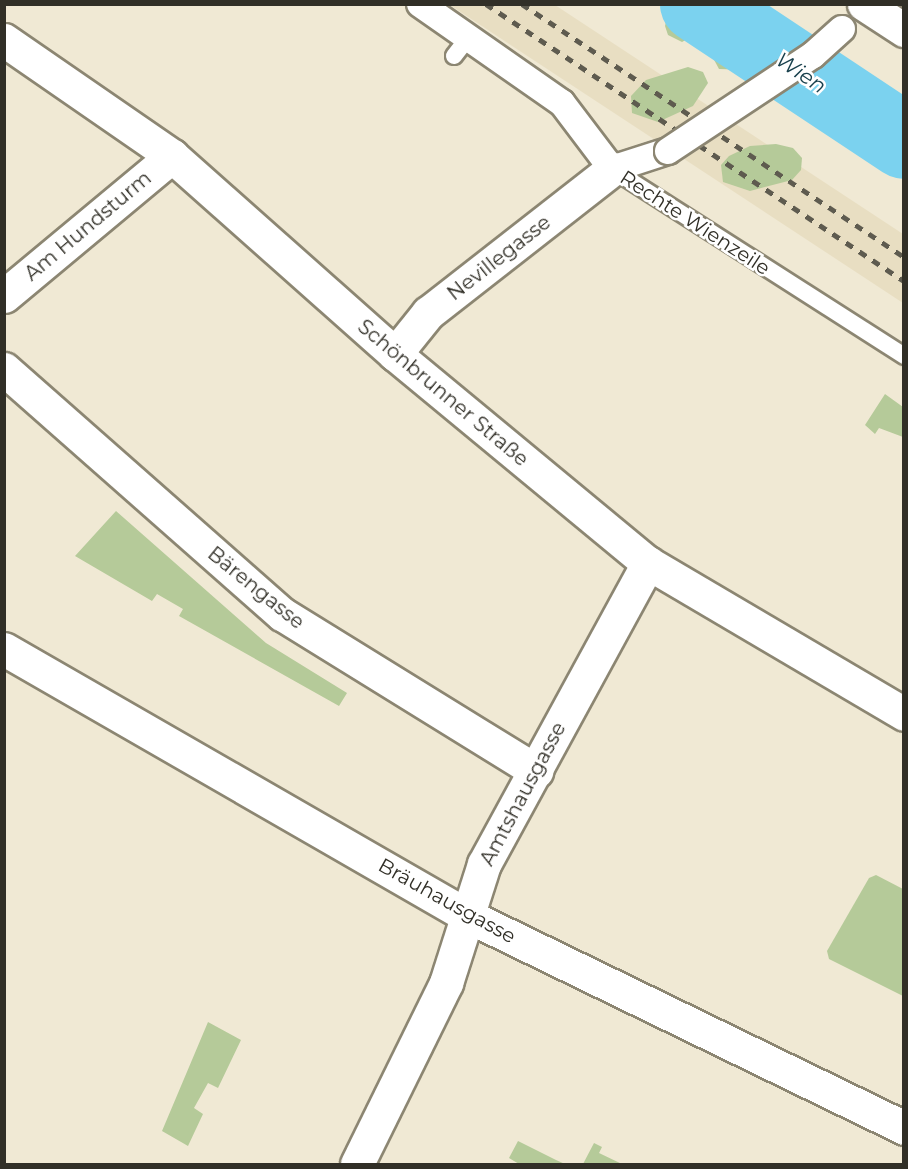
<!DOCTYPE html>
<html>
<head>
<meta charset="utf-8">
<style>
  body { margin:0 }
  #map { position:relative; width:908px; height:1169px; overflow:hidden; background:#f0e9d4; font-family:Montserrat,sans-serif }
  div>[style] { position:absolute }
  .built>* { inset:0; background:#e8dec2 }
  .green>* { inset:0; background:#b5ca99 }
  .river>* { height:76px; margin:-38px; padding:0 38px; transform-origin:38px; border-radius:38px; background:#7bd2ef }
  .roads { filter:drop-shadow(2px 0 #8c8672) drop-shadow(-2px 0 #8c8672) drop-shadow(0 2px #8c8672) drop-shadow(0 -2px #8c8672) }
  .service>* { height:16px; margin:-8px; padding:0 8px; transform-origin:8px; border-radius:8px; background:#fff }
  .pedestrian>* { height:26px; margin:-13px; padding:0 13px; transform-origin:13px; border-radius:13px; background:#fff }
  .minor>* { height:33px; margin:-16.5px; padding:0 16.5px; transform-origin:16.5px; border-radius:16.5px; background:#fff }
  .primary>* { height:33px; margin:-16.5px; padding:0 16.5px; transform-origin:16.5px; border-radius:16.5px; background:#fff }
  .rail>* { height:4.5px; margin-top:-2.25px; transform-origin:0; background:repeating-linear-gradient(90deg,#5e5b4f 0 8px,transparent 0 16px) }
  .bridges { filter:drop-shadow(2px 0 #8c8672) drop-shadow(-2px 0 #8c8672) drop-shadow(0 2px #8c8672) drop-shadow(0 -2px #8c8672) }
  .pedestrian-bridge>* { height:26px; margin:-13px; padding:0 13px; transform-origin:13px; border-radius:13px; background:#fff }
  span { translate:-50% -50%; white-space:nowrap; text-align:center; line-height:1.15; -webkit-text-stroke:5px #fff; paint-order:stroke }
  .street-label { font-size:20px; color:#312f27 }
  .water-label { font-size:21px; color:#19414d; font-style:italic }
  .frame { position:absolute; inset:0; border:6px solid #312f27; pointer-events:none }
</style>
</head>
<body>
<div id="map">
  <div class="built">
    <div style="clip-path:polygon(450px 5px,555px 5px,903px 234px,903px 303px)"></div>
  </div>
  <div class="green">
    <div style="clip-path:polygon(670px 5px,670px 4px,729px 5px,713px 25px,682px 42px,668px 35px,665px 26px)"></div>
    <div style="clip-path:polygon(758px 17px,785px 21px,791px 34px,785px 47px,749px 70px,719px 69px,712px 56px,720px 40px)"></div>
    <div style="clip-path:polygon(688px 67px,703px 72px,708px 83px,693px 106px,658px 122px,632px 113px,631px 96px,646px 80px)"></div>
    <div style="clip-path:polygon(776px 144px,793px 148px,802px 158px,801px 170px,792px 180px,750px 191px,723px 182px,721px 165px,729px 156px,750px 146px)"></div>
    <div style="clip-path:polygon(885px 394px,903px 407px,903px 437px,879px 428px,875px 434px,865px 425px)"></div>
    <div style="clip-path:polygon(116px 511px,266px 643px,347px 693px,339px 706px,179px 616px,183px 609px,157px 594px,152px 601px,75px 556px)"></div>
    <div style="clip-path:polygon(876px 875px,903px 889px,903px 996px,829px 959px,827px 951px,869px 878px)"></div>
    <div style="clip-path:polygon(208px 1022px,241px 1040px,218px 1088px,208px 1083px,194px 1108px,203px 1114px,188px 1146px,162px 1131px)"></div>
    <div style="clip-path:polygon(518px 1141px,556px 1160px,565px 1164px,519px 1164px,509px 1158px)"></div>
    <div style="clip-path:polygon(594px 1143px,602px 1147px,599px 1153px,622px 1164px,583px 1164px)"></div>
  </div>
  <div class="river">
    <div style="left:698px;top:4px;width:247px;rotate:33.6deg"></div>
  </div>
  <div class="roads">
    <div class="service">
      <div style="left:454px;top:56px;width:23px;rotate:-52deg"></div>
      <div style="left:612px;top:169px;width:347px;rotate:32.6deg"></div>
    </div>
    <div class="pedestrian">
      <div style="left:420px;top:4px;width:173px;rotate:34.9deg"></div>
      <div style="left:562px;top:103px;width:83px;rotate:52.9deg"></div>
      <div style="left:612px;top:169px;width:59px;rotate:-17.8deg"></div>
    </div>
    <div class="minor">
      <div style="left:4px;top:296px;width:219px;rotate:-39.8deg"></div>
      <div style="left:395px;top:354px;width:53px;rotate:-51.2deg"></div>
      <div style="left:428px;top:313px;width:234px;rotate:-38deg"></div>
      <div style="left:4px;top:369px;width:371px;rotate:41.4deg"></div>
      <div style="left:282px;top:614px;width:299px;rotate:31.7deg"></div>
      <div style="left:4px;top:649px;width:535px;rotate:29.92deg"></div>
      <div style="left:468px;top:916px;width:485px;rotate:25.9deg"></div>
      <div style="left:357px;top:1164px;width:202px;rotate:-63.8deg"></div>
      <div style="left:446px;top:983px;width:125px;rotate:-72.3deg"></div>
      <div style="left:484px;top:864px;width:343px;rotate:-61.4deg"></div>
    </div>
    <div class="primary">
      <div style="left:864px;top:4px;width:48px;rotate:33deg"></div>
      <div style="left:4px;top:40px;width:204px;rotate:34.6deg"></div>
      <div style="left:172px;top:156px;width:298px;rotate:41.6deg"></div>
      <div style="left:395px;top:354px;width:328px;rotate:39.6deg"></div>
      <div style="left:648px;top:563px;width:297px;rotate:30.5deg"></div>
    </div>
  </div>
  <div class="rail">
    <div style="left:486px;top:4px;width:501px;rotate:33.53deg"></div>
    <div style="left:522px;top:4px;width:458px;rotate:33.5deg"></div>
  </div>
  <div class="bridges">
    <div class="pedestrian-bridge">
      <div style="left:668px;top:151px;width:174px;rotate:-33.5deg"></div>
      <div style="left:813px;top:55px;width:39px;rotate:-42deg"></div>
    </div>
  </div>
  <div class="street-label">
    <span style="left:695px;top:223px;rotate:33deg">Rechte Wienzeile</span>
    <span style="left:88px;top:226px;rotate:-40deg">Am Hundsturm</span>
    <span style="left:499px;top:258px;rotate:-38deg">Nevillegasse</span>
    <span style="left:443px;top:393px;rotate:40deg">Schönbrunner Straße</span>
    <span style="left:256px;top:588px;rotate:39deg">Bärengasse</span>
    <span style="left:523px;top:794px;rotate:-62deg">Amtshausgasse</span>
    <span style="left:447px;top:901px;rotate:29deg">Bräuhausgasse</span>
  </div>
  <div class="water-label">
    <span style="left:801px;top:73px;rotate:34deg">Wien</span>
  </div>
  <div class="frame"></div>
</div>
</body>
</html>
